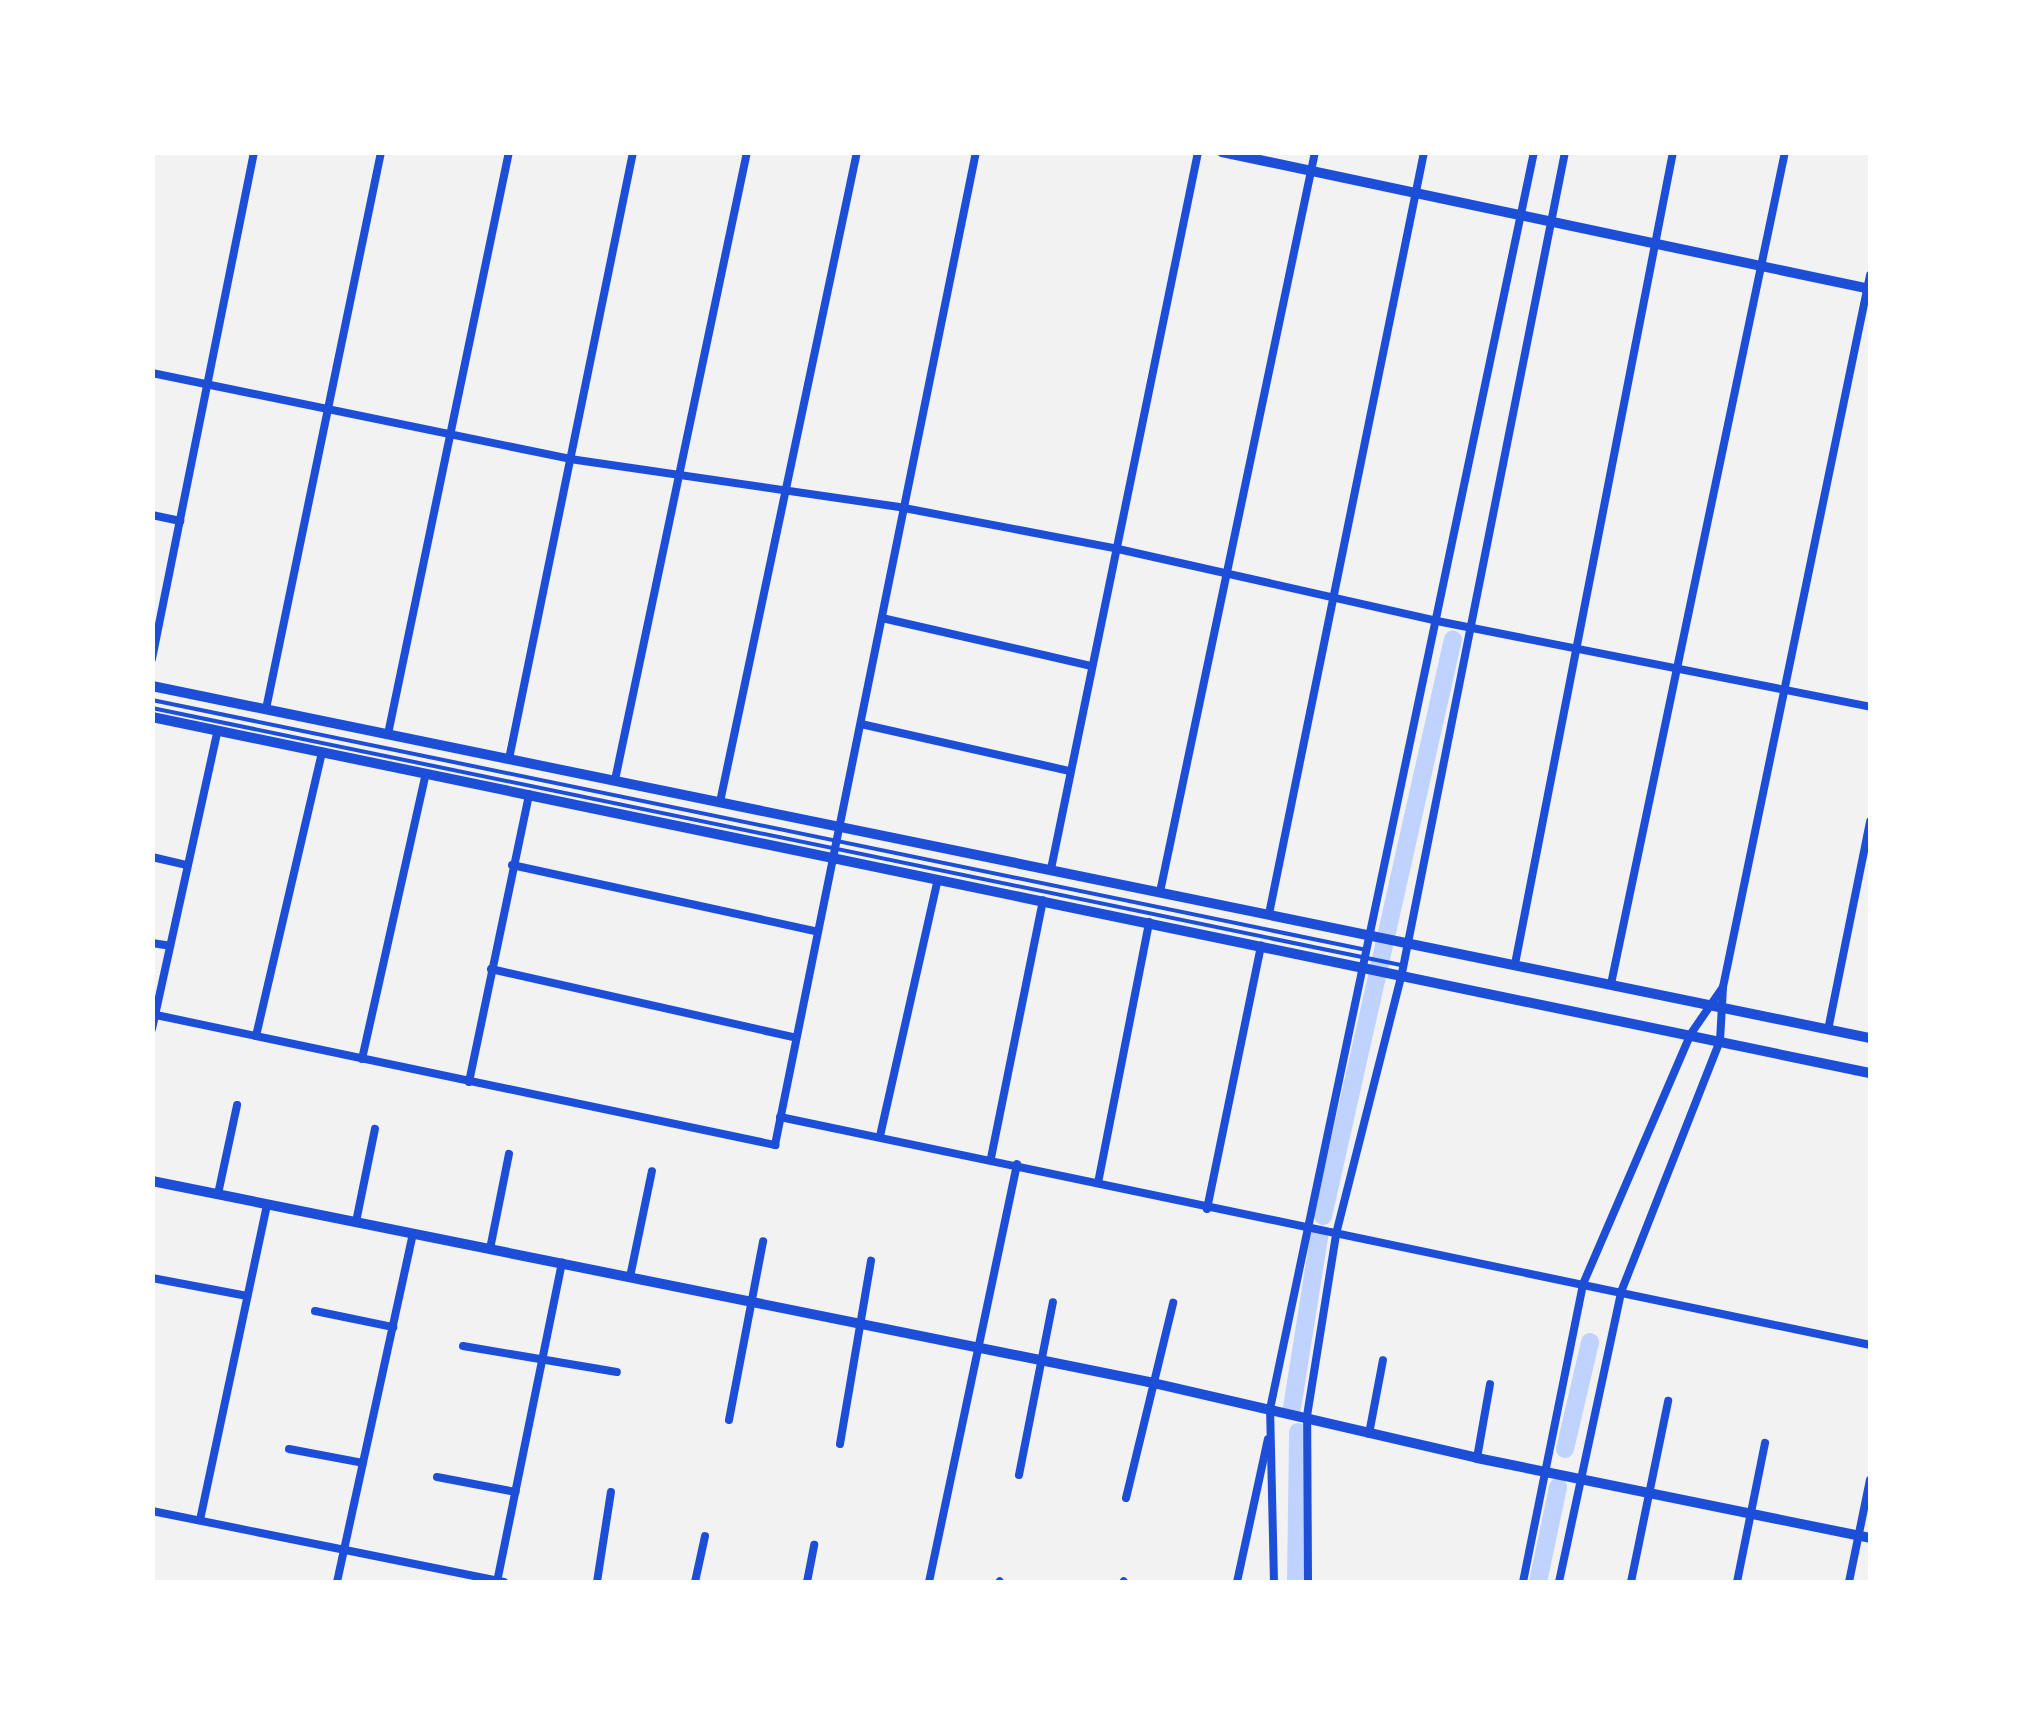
<!DOCTYPE html>
<html>
<head>
<meta charset="utf-8">
<style>
  body { margin:0 }
  #map { position:relative; width:2023px; height:1735px; overflow:hidden; background:#f2f2f2; font-family:"Golos Text",sans-serif }
  div>[style] { position:absolute }
  .canal>* { height:18px; margin:-9px; padding:0 9px; transform-origin:9px; border-radius:9px; background:#bfd3fe }
  .service>* { height:4px; margin:-2px; padding:0 2px; transform-origin:2px; border-radius:2px; background:#1d4ed8 }
  .minor>* { height:8px; margin:-4px; padding:0 4px; transform-origin:4px; border-radius:4px; background:#1d4ed8 }
  .tertiary>* { height:10px; margin:-5px; padding:0 5px; transform-origin:5px; border-radius:5px; background:#1d4ed8 }
  span { translate:-50% -50%; white-space:nowrap; text-align:center; line-height:1.15; -webkit-text-stroke:9px #fff; paint-order:stroke }
  .frame { position:absolute; inset:0; border:155px solid #fff; pointer-events:none }
</style>
</head>
<body>
<div id="map">
  <div class="canal">
    <div style="left:1323px;top:1216px;width:591px;rotate:-77.3deg"></div>
    <div style="left:1292px;top:1408px;width:173px;rotate:-81deg"></div>
    <div style="left:1565px;top:1449px;width:110px;rotate:-76.8deg"></div>
    <div style="left:1296px;top:1582px;width:150px;rotate:-89.2deg"></div>
    <div style="left:1538px;top:1582px;width:97px;rotate:-78.1deg"></div>
  </div>
  <div class="service">
    <div style="left:152px;top:700px;width:1240px;rotate:11.63deg"></div>
    <div style="left:152px;top:708px;width:1275px;rotate:11.63deg"></div>
  </div>
  <div class="minor">
    <div style="left:152px;top:373px;width:427px;rotate:11.6deg"></div>
    <div style="left:570px;top:459px;width:338px;rotate:8.3deg"></div>
    <div style="left:904px;top:508px;width:218px;rotate:10.8deg"></div>
    <div style="left:1118px;top:549px;width:327px;rotate:12.7deg"></div>
    <div style="left:1437px;top:621px;width:441px;rotate:11.2deg"></div>
    <div style="left:152px;top:515px;width:29px;rotate:12deg"></div>
    <div style="left:882px;top:618px;width:214px;rotate:12.9deg"></div>
    <div style="left:152px;top:659px;width:517px;rotate:-78.62deg"></div>
    <div style="left:266px;top:709px;width:569px;rotate:-78.33deg"></div>
    <div style="left:861px;top:724px;width:214px;rotate:12.7deg"></div>
    <div style="left:388px;top:734px;width:594px;rotate:-78.26deg"></div>
    <div style="left:509px;top:759px;width:620px;rotate:-78.45deg"></div>
    <div style="left:615px;top:780px;width:642px;rotate:-78.13deg"></div>
    <div style="left:720px;top:802px;width:664px;rotate:-78.1deg"></div>
    <div style="left:152px;top:857px;width:36px;rotate:13deg"></div>
    <div style="left:512px;top:865px;width:309px;rotate:12.3deg"></div>
    <div style="left:1051px;top:869px;width:732px;rotate:-78.41deg"></div>
    <div style="left:1160px;top:892px;width:756px;rotate:-78.17deg"></div>
    <div style="left:1269px;top:914px;width:778px;rotate:-78.5deg"></div>
    <div style="left:152px;top:943px;width:18px;rotate:9deg"></div>
    <div style="left:1515px;top:964px;width:827px;rotate:-78.99deg"></div>
    <div style="left:491px;top:969px;width:310px;rotate:12.7deg"></div>
    <div style="left:1611px;top:984px;width:850px;rotate:-78.19deg"></div>
    <div style="left:156px;top:1015px;width:633px;rotate:11.86deg"></div>
    <div style="left:775px;top:1145px;width:1013px;rotate:-78.56deg"></div>
    <div style="left:152px;top:1029px;width:306px;rotate:-77.6deg"></div>
    <div style="left:1828px;top:1030px;width:213px;rotate:-78.6deg"></div>
    <div style="left:256px;top:1036px;width:292px;rotate:-76.9deg"></div>
    <div style="left:362px;top:1059px;width:293px;rotate:-77.4deg"></div>
    <div style="left:469px;top:1082px;width:294px;rotate:-78.2deg"></div>
    <div style="left:780px;top:1117px;width:1114px;rotate:11.81deg"></div>
    <div style="left:880px;top:1136px;width:263px;rotate:-77.3deg"></div>
    <div style="left:991px;top:1158px;width:263px;rotate:-78.6deg"></div>
    <div style="left:1098px;top:1183px;width:266px;rotate:-78.9deg"></div>
    <div style="left:218px;top:1194px;width:91px;rotate:-77.9deg"></div>
    <div style="left:1207px;top:1209px;width:269px;rotate:-78.4deg"></div>
    <div style="left:356px;top:1222px;width:95px;rotate:-78.5deg"></div>
    <div style="left:490px;top:1249px;width:97px;rotate:-78.7deg"></div>
    <div style="left:630px;top:1277px;width:108px;rotate:-78.3deg"></div>
    <div style="left:152px;top:1278px;width:97px;rotate:10.7deg"></div>
    <div style="left:315px;top:1311px;width:80px;rotate:11.6deg"></div>
    <div style="left:463px;top:1346px;width:156px;rotate:9.6deg"></div>
    <div style="left:729px;top:1420px;width:182px;rotate:-79.2deg"></div>
    <div style="left:1369px;top:1434px;width:75px;rotate:-79.3deg"></div>
    <div style="left:840px;top:1444px;width:186px;rotate:-80.4deg"></div>
    <div style="left:289px;top:1449px;width:75px;rotate:10.7deg"></div>
    <div style="left:1477px;top:1458px;width:75px;rotate:-80deg"></div>
    <div style="left:1019px;top:1475px;width:176px;rotate:-78.9deg"></div>
    <div style="left:437px;top:1477px;width:80px;rotate:10.8deg"></div>
    <div style="left:1126px;top:1498px;width:201px;rotate:-76.4deg"></div>
    <div style="left:152px;top:1511px;width:359px;rotate:11.4deg"></div>
    <div style="left:200px;top:1520px;width:323px;rotate:-78deg"></div>
    <div style="left:337px;top:1582px;width:357px;rotate:-77.7deg"></div>
    <div style="left:497px;top:1582px;width:326px;rotate:-78.5deg"></div>
    <div style="left:597px;top:1582px;width:91px;rotate:-81.2deg"></div>
    <div style="left:695px;top:1582px;width:47px;rotate:-77.7deg"></div>
    <div style="left:807px;top:1582px;width:38px;rotate:-79deg"></div>
    <div style="left:929px;top:1582px;width:427px;rotate:-78.1deg"></div>
    <div style="left:999px;top:1582px;width:1px;rotate:-45deg"></div>
    <div style="left:1123px;top:1582px;width:1px;rotate:-45deg"></div>
    <div style="left:1237px;top:1582px;width:146px;rotate:-77.8deg"></div>
    <div style="left:1274px;top:1582px;width:173px;rotate:-91.3deg"></div>
    <div style="left:1270px;top:1409px;width:1284px;rotate:-78.14deg"></div>
    <div style="left:1308px;top:1582px;width:166px;rotate:-90.3deg"></div>
    <div style="left:1307px;top:1416px;width:184px;rotate:-80.9deg"></div>
    <div style="left:1336px;top:1234px;width:269px;rotate:-75.8deg"></div>
    <div style="left:1402px;top:973px;width:837px;rotate:-78.77deg"></div>
    <div style="left:1523px;top:1582px;width:304px;rotate:-78.6deg"></div>
    <div style="left:1583px;top:1284px;width:271px;rotate:-66.7deg"></div>
    <div style="left:1690px;top:1035px;width:58px;rotate:-55.5deg"></div>
    <div style="left:1559px;top:1582px;width:297px;rotate:-77.9deg"></div>
    <div style="left:1621px;top:1292px;width:270px;rotate:-68.5deg"></div>
    <div style="left:1720px;top:1041px;width:54px;rotate:-86.8deg"></div>
    <div style="left:1723px;top:987px;width:727px;rotate:-78.33deg"></div>
    <div style="left:1631px;top:1582px;width:185px;rotate:-78.4deg"></div>
    <div style="left:1737px;top:1582px;width:142px;rotate:-78.6deg"></div>
    <div style="left:1849px;top:1582px;width:104px;rotate:-78.4deg"></div>
  </div>
  <div class="tertiary">
    <div style="left:1222px;top:152px;width:662px;rotate:11.94deg"></div>
    <div style="left:152px;top:686px;width:1754px;rotate:11.58deg"></div>
    <div style="left:152px;top:717px;width:1754px;rotate:11.71deg"></div>
    <div style="left:152px;top:1181px;width:1017px;rotate:11.4deg"></div>
    <div style="left:1149px;top:1382px;width:337px;rotate:13deg"></div>
    <div style="left:1477px;top:1458px;width:401px;rotate:11.5deg"></div>
  </div>
  <div class="frame"></div>
</div>
</body>
</html>
